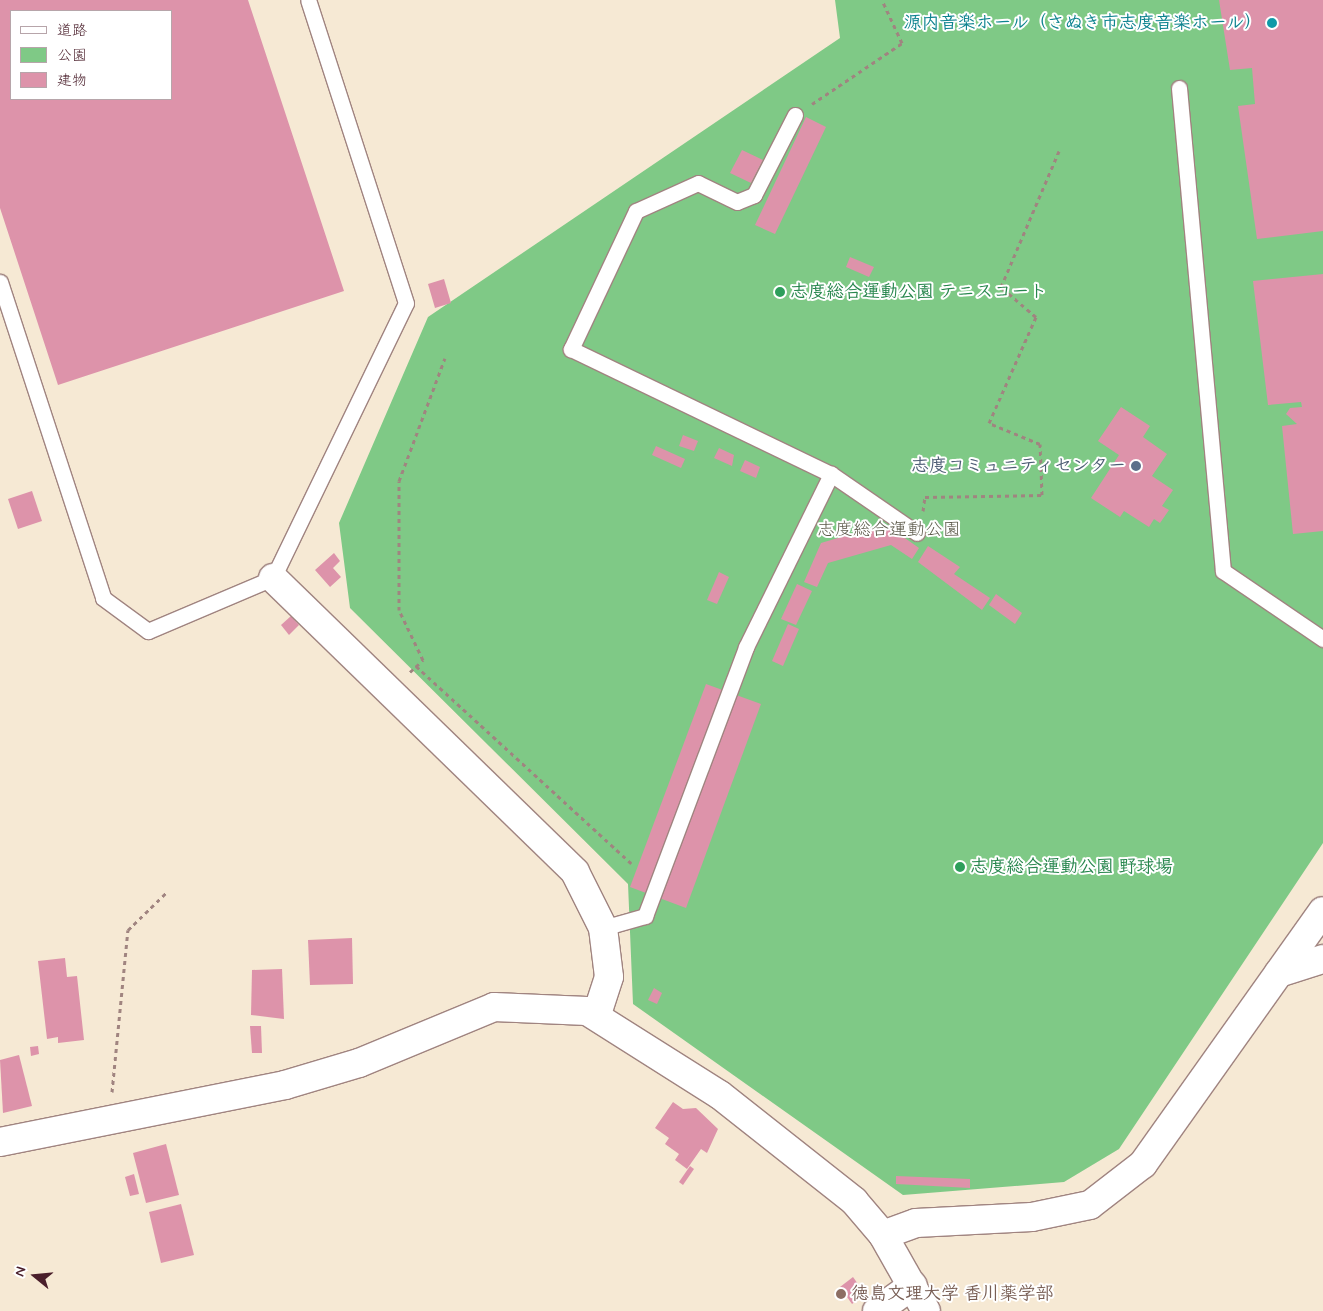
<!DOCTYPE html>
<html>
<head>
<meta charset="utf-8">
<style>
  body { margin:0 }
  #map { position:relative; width:1323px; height:1311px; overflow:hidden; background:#f6e9d4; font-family:Mynerve,"Klee One",sans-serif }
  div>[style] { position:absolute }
  .green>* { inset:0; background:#7fc986 }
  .building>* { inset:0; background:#dd93aa }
  .path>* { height:3px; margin-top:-1.5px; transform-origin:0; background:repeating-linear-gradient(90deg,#a08480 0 4px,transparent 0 8px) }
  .roads { filter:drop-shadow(1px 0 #a08480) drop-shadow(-1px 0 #a08480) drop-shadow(0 1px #a08480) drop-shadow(0 -1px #a08480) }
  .service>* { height:15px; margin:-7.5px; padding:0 7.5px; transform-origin:7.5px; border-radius:7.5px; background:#fff }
  .minor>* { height:28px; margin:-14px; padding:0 14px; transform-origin:14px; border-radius:14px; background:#fff }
  .tertiary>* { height:28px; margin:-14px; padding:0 14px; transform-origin:14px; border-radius:14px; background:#fff }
  .dots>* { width:14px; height:14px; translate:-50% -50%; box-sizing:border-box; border:2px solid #fff; border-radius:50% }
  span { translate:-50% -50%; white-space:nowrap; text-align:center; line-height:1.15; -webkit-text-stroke:4px #fff; paint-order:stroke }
  .culture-label { font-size:18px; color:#0d838f; font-weight:700 }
  .right { translate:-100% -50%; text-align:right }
  .leisure-label { font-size:18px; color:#27864d; font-weight:700 }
  .left { translate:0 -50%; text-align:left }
  .service-label { font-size:18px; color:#4e5e75; font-weight:700 }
  .park-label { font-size:18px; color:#5d5a4b }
  .education-label { font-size:18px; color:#785e54; font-weight:700 }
  .legend { position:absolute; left:10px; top:10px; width:162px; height:90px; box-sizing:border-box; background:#fff; border:1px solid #b7a5aa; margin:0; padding:6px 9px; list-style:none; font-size:15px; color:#4a1f2b }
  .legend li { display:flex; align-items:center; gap:10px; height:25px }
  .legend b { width:25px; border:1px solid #b7a5aa }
  .north { position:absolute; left:10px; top:1251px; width:50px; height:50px; -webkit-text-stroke:4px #fff; paint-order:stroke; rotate:287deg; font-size:14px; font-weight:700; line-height:20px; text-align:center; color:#4a1f2b }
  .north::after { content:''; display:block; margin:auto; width:18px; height:22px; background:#4a1f2b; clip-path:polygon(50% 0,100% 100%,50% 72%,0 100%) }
</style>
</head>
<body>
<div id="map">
  <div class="green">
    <div style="clip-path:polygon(835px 0,1323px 0,1323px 843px,1119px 1149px,1064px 1182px,903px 1195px,633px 1004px,628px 884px,350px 608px,339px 523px,428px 317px,840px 38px)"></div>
  </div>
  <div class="building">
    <div style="clip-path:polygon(evenodd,0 0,248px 0,344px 291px,58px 385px,0 208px,0 0,11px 11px,171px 11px,171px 99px,11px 99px,11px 11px)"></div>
    <div style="clip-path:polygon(1219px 0,1323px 0,1323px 231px,1257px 239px,1238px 106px,1255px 104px,1252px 68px,1230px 70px)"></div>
    <div style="clip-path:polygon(806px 117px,826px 127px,775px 234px,755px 225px)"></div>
    <div style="clip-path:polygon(742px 150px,763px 160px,751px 183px,730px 173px)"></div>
    <div style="clip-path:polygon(850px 257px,874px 267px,869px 277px,846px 267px)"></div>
    <div style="clip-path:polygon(1323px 274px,1323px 531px,1293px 534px,1282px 426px,1297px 424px,1286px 414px,1290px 408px,1302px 407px,1301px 402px,1268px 405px,1253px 281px)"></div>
    <div style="clip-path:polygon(444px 279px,451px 303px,435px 308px,428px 284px)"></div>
    <div style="clip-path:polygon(1121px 407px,1150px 426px,1143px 437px,1167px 454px,1152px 476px,1173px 490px,1162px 506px,1169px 510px,1160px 523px,1154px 519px,1149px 527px,1124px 511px,1120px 517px,1091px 498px,1119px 455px,1098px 441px)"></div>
    <div style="clip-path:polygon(683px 435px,698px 441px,694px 451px,679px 446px)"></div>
    <div style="clip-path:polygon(656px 446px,685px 459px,681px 468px,652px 455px)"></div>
    <div style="clip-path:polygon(719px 448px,734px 455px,732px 466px,714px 458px)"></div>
    <div style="clip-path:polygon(745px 460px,760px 467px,756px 478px,740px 471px)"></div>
    <div style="clip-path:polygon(32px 491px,42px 521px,18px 529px,8px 499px)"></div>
    <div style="clip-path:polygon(885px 524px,919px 548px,912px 559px,891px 545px,828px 563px,817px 587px,804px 582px,821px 543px)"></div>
    <div style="clip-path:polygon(928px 546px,960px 567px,954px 574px,990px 598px,982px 610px,918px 562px)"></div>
    <div style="clip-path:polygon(334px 553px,340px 561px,333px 568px,341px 577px,330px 587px,315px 570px)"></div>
    <div style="clip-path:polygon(719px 572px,729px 577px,717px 604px,707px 600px)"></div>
    <div style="clip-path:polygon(797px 584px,812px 591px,796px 625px,781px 619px)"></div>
    <div style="clip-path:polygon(996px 594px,1022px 613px,1015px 624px,989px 605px)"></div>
    <div style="clip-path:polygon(291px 616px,299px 625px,289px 635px,281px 625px)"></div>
    <div style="clip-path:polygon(788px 624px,799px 629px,783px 666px,772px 661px)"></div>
    <div style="clip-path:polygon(706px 684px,761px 704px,686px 908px,630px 887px)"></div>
    <div style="clip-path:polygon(352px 938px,353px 984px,310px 985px,308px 940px)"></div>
    <div style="clip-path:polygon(65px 958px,67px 977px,77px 976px,84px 1040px,58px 1043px,58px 1037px,47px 1039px,38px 961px)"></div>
    <div style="clip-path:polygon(282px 969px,284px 1019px,251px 1015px,252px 970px)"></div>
    <div style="clip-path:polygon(654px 988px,662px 993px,657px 1004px,648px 1000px)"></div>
    <div style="clip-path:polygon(250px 1026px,261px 1026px,262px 1053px,252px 1053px)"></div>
    <div style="clip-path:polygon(38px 1046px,39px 1054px,31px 1056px,30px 1047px)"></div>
    <div style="clip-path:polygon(19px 1055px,32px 1106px,3px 1113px,0 1060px)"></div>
    <div style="clip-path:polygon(673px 1102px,683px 1109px,696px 1108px,718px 1129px,707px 1153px,701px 1149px,687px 1169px,675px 1160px,679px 1154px,665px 1144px,669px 1138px,655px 1128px)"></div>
    <div style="clip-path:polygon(166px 1144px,179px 1195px,146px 1203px,133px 1153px)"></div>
    <div style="clip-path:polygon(690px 1166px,694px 1169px,683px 1185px,679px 1182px)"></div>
    <div style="clip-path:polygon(134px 1174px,139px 1194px,130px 1196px,125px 1177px)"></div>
    <div style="clip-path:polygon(896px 1176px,970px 1179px,970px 1188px,896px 1184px)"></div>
    <div style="clip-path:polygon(181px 1204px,194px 1255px,161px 1263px,149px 1212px)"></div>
    <div style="clip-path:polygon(853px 1277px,865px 1294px,852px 1304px,840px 1287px)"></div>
  </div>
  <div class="path">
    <div style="left:812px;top:104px;width:109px;rotate:-34.1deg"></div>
    <div style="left:902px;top:43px;width:47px;rotate:-114.9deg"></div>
    <div style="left:923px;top:511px;width:14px;rotate:-82deg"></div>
    <div style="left:925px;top:497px;width:117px;rotate:-1deg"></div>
    <div style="left:1042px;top:495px;width:51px;rotate:-92.2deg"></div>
    <div style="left:1040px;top:444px;width:55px;rotate:-157.6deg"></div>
    <div style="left:989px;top:423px;width:116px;rotate:-66.1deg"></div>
    <div style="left:1036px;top:317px;width:46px;rotate:-139.4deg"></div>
    <div style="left:1001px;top:287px;width:148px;rotate:-66.9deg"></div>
    <div style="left:416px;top:666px;width:292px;rotate:42.5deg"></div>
    <div style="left:410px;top:672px;width:18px;rotate:-43deg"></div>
    <div style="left:423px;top:660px;width:55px;rotate:-115.6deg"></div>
    <div style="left:399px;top:610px;width:129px;rotate:-90deg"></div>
    <div style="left:399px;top:481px;width:131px;rotate:-69.5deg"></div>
    <div style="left:112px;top:1092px;width:163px;rotate:-84.4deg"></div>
    <div style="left:128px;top:930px;width:54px;rotate:-44.3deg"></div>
  </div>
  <div class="roads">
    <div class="service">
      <div style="left:1179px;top:88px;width:485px;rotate:84.8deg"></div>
      <div style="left:1223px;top:571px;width:121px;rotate:34.2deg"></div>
      <div style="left:795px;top:115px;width:90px;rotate:117.1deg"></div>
      <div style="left:754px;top:195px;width:18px;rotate:158deg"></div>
      <div style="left:737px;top:202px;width:43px;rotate:-154deg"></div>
      <div style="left:698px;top:183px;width:68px;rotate:155.7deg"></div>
      <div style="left:636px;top:211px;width:153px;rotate:115.2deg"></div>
      <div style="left:571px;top:349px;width:288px;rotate:25.7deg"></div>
      <div style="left:831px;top:474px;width:104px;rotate:34.5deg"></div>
      <div style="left:0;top:282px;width:332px;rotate:71.9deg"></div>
      <div style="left:103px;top:598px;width:56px;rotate:36.3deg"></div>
      <div style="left:148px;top:631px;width:136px;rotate:-23deg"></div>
      <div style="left:273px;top:578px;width:305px;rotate:-64.2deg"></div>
      <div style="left:406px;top:303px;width:318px;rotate:-107.9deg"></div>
      <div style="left:603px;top:928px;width:44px;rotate:-15.9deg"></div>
      <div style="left:645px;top:916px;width:287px;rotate:-69.4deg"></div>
      <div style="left:746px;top:647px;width:193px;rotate:-63.8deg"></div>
    </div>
    <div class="minor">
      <div style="left:273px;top:578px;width:421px;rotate:44.2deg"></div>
      <div style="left:575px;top:872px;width:63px;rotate:63.4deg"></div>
      <div style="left:603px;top:928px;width:49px;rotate:83deg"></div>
      <div style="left:609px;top:977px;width:39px;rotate:108deg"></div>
      <div style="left:1279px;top:973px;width:46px;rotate:-17.7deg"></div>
      <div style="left:883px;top:1235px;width:35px;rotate:-20deg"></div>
      <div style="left:916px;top:1223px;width:116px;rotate:-3deg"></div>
      <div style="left:1032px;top:1217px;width:59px;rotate:-11.7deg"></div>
      <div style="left:1090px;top:1205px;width:67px;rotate:-37.7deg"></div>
      <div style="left:1143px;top:1164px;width:310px;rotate:-54.6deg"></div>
      <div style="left:877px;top:1311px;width:44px;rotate:-35.8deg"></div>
    </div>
    <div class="tertiary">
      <div style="left:0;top:1142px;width:291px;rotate:-11.3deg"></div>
      <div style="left:285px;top:1085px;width:77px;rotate:-16.6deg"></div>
      <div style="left:359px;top:1063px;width:146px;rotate:-22.5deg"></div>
      <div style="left:494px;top:1007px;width:93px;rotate:2.5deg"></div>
      <div style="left:587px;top:1011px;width:157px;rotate:32.3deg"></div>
      <div style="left:720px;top:1095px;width:171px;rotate:38.3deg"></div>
      <div style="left:854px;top:1201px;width:45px;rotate:49.5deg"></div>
      <div style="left:883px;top:1235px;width:87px;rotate:60.5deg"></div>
    </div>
  </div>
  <div class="dots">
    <div style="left:1272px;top:23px;background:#0f9aa8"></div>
    <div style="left:780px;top:292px;background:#2e9e5b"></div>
    <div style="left:1136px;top:466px;background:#5c6f8a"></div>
    <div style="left:960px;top:867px;background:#2e9e5b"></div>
    <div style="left:841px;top:1294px;background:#8d6e63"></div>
  </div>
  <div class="culture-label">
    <span class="right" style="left:1262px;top:23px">源内音楽ホール（さぬき市志度音楽ホール）</span>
  </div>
  <div class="leisure-label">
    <span class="left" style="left:790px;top:292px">志度総合運動公園 テニスコート</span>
    <span class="left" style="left:970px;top:867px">志度総合運動公園 野球場</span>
  </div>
  <div class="service-label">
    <span class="right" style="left:1126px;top:466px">志度コミュニティセンター</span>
  </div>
  <div class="park-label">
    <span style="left:889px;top:530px">志度総合運動公園</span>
  </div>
  <div class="education-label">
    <span class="left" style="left:851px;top:1294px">徳島文理大学 香川薬学部</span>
  </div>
  <ul class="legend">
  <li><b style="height:6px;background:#fff"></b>道路</li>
  <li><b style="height:14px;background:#7fc986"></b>公園</li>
  <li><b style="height:14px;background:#dd93aa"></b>建物</li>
  </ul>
  <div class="north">N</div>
</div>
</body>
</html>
